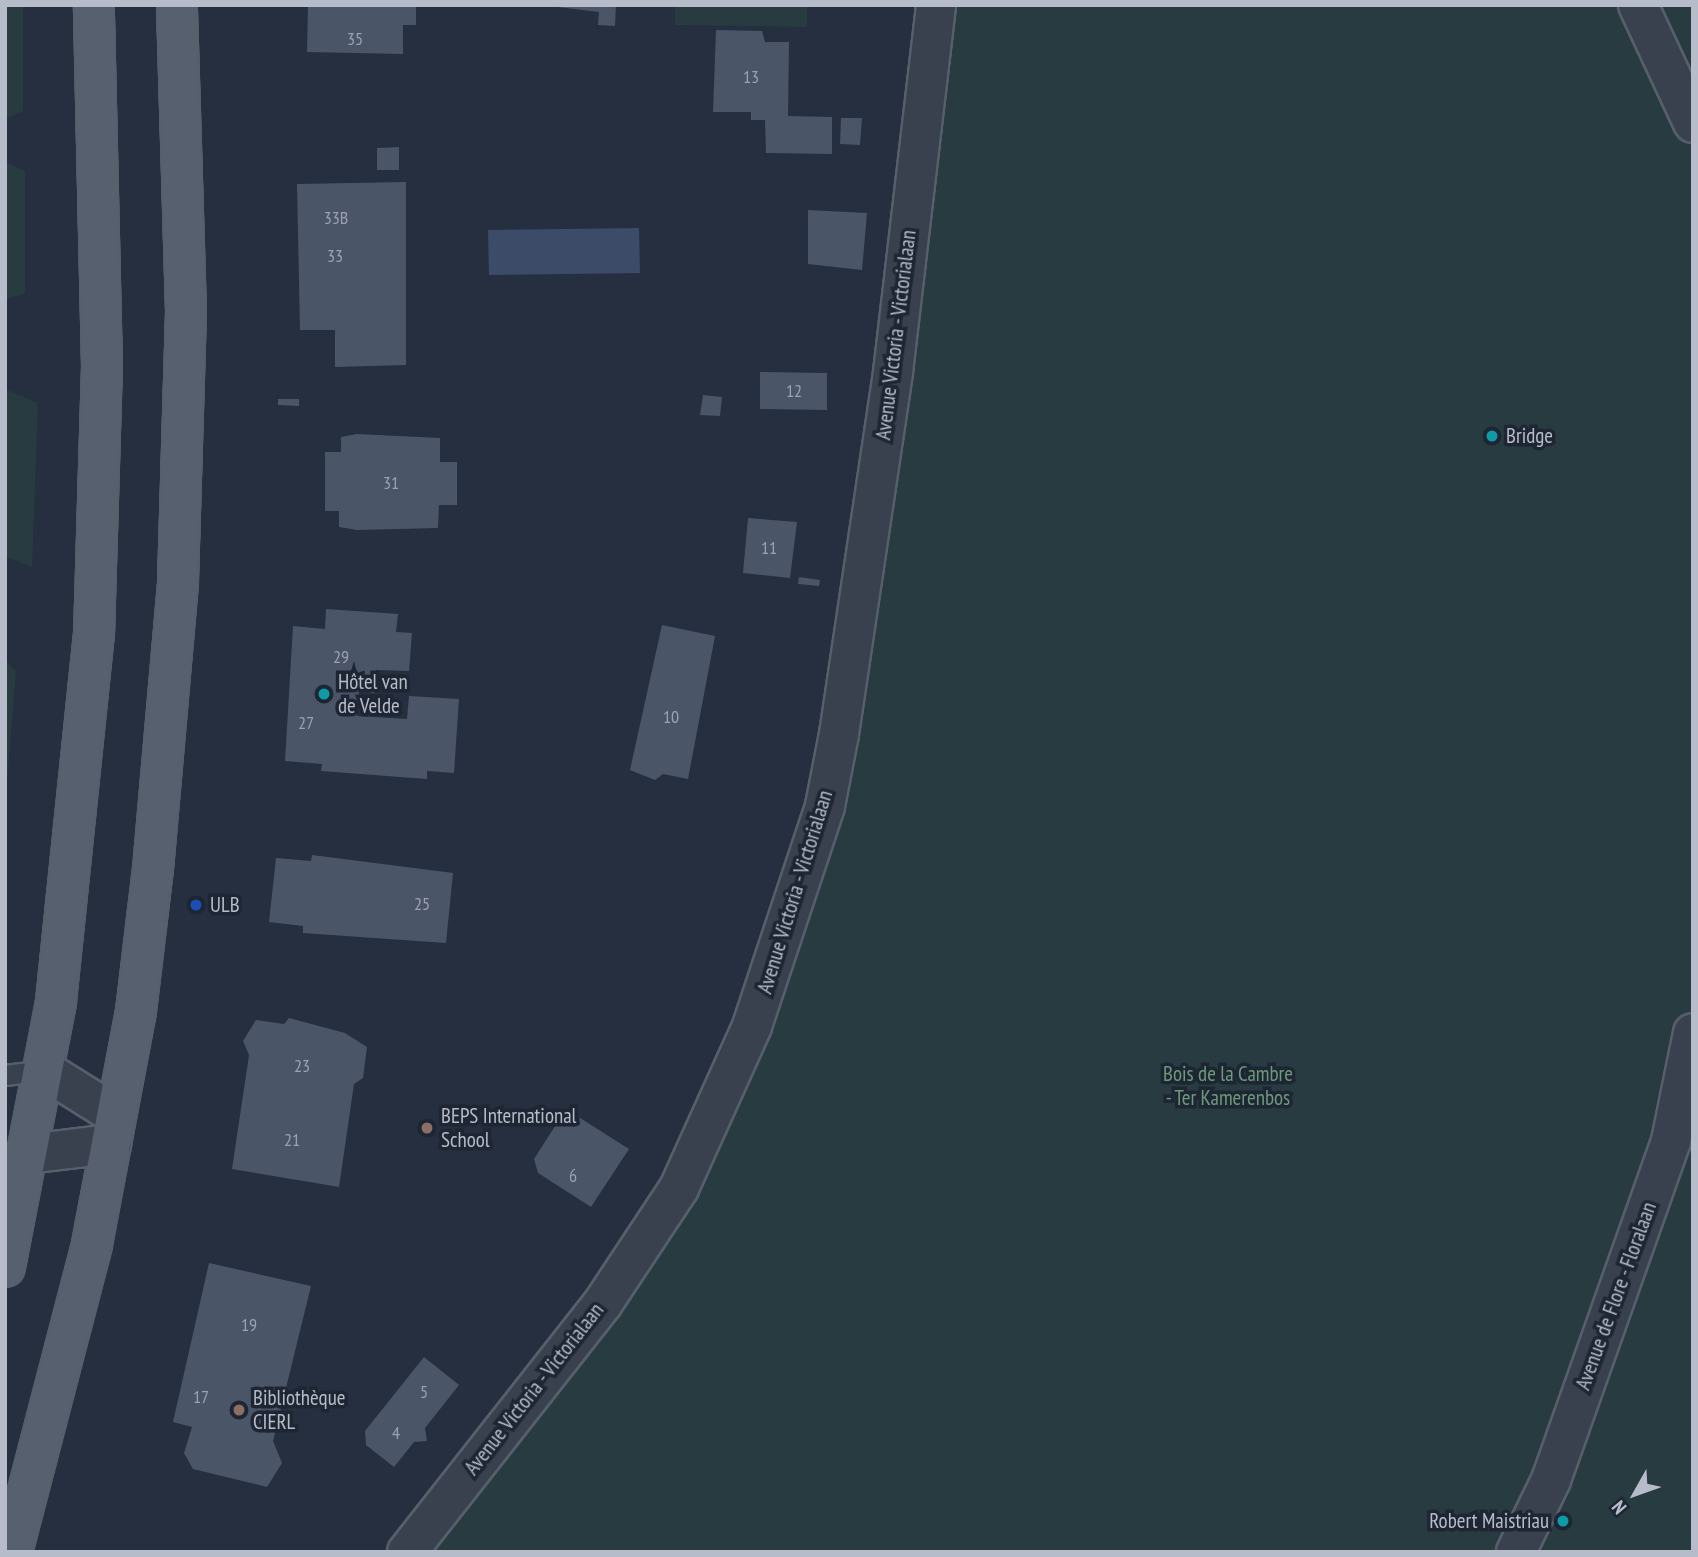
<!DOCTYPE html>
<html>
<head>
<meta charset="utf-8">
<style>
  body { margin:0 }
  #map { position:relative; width:1698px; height:1557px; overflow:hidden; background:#252f3f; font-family:"PT Sans Narrow",sans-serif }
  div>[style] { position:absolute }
  .green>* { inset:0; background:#273b40 }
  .water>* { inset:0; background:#3b4b68 }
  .building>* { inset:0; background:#4b5568 }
  .roads { filter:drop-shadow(2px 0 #575f6c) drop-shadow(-2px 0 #575f6c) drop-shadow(0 2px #575f6c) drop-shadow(0 -2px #575f6c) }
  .lane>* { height:19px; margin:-9.5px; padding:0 9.5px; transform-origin:9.5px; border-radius:9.5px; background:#39414f }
  .street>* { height:38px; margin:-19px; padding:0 19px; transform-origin:19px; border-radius:19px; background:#39414f }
  .primary>* { height:38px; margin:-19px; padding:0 19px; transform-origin:19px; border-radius:19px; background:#57606f }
  .dots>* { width:19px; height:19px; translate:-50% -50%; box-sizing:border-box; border:4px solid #1e2634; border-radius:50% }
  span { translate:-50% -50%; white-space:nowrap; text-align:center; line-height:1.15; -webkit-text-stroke:7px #1e2634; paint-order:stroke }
  .number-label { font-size:18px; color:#9ba2b1 }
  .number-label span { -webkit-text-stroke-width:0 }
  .street-label { font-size:21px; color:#b6bcc9 }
  .poi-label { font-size:21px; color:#b6bcc9 }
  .left { translate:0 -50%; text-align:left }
  .right { translate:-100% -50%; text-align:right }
  .park-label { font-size:21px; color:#6d9a7a }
  .frame { position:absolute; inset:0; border:7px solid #b6bcc9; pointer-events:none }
  .north { position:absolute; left:1600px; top:1459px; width:70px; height:70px; -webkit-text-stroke:5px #1e2634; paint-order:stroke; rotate:230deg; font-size:19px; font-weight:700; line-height:28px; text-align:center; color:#b6bcc9 }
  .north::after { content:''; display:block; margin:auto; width:24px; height:32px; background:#b6bcc9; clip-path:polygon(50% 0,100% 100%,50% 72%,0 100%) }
</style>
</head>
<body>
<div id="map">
  <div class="green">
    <div style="clip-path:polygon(5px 5px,23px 5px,23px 111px,5px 119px)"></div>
    <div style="clip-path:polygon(675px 5px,807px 5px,807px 27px,675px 25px)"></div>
    <div style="clip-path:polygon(936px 5px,1693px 5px,1693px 1552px,423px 1552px,616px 1309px,833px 796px)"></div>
    <div style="clip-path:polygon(5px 162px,25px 171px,25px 293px,5px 300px)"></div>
    <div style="clip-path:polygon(5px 389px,38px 403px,32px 567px,5px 556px)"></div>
    <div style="clip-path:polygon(5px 659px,16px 672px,7px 783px,5px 783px)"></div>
  </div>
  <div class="water">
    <div style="clip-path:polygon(639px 228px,640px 273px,489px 275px,488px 230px)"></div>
  </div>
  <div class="building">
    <div style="clip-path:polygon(308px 5px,416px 5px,416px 25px,403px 25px,403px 54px,307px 52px)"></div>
    <div style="clip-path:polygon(541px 5px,616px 5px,615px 26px,598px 25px,599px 12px)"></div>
    <div style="clip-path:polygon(716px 30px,762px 31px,765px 42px,789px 42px,788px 116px,832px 117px,832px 154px,766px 153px,765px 120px,751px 120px,751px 112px,713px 112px)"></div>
    <div style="clip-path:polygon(841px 118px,862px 118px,860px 145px,840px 144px)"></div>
    <div style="clip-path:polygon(399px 147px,399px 170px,377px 170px,377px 148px)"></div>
    <div style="clip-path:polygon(406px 182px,406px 365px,335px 367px,335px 330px,300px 330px,297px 184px)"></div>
    <div style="clip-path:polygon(808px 210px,867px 213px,862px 270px,808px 264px)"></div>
    <div style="clip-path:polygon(760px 372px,827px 373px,827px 410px,760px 409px)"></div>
    <div style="clip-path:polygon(703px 395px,722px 397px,720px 416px,700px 415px)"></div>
    <div style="clip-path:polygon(278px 399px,299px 399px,299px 406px,278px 405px)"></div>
    <div style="clip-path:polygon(357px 434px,440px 438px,440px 462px,457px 462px,457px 505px,439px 505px,438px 528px,357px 530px,339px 527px,339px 511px,325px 511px,325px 452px,341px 452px,341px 437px)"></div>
    <div style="clip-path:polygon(748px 518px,797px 522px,790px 578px,743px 573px)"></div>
    <div style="clip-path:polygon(799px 577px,820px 580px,819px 586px,798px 584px)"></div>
    <div style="clip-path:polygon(326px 609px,398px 614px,396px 632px,412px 633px,409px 671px,376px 670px,375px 693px,359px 691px,357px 716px,407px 719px,409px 696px,459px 699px,454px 773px,427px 771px,427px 779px,321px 771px,322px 764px,285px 761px,293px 626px,325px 629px)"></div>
    <div style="clip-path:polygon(662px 625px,715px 636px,688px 779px,663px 774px,655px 780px,630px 770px)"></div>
    <div style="clip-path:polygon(312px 855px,453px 873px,446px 943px,303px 933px,303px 926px,269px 922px,276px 858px,311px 861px)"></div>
    <div style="clip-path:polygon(289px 1018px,345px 1033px,367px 1047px,363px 1078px,354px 1084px,339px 1187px,232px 1169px,249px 1055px,243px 1041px,256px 1020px,284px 1024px)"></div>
    <div style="clip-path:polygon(566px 1109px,629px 1149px,591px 1207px,538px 1173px,534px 1159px)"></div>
    <div style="clip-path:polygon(209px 1263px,311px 1286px,273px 1441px,282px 1463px,267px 1487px,193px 1469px,184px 1453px,192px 1427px,173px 1422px)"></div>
    <div style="clip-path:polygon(424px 1357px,459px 1385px,425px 1428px,427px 1441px,414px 1442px,394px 1467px,366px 1445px,365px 1431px)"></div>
  </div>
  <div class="roads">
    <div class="lane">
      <div style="left:5px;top:1075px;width:39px;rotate:-7deg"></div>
    </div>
    <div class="street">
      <div style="left:1638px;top:5px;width:130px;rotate:65deg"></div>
      <div style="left:44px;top:1070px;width:85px;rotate:32deg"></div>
      <div style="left:28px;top:1154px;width:84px;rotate:-6.9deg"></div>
      <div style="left:407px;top:1552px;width:317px;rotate:-51.8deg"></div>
      <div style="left:603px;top:1303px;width:138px;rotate:-56.5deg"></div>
      <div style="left:679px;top:1188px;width:178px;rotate:-65.7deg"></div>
      <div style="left:752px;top:1026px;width:232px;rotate:-71.6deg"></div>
      <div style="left:825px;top:806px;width:73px;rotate:-79deg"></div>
      <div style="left:839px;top:734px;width:366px;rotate:-81.5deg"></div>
      <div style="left:893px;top:372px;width:370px;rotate:-83.3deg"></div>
      <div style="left:1516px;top:1552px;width:80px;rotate:-64.1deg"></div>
      <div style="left:1551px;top:1480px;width:360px;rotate:-70.5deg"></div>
      <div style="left:1671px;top:1141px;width:110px;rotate:-78.5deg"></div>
    </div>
    <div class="primary">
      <div style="left:5px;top:1267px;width:271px;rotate:-79.1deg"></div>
      <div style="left:56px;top:1001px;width:368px;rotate:-84.1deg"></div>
      <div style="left:94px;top:635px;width:268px;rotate:-88.3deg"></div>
      <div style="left:102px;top:367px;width:362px;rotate:-91.3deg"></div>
      <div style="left:12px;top:1552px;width:318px;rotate:-75.4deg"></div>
      <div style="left:92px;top:1244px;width:237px;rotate:-79.3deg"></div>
      <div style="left:136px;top:1011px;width:143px;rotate:-83.2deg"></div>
      <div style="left:153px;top:869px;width:289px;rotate:-85deg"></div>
      <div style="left:178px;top:581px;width:269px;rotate:-88.3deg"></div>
      <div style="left:186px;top:312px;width:307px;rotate:-91.7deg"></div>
    </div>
  </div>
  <div class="dots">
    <div style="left:1492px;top:436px;background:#0f9aa8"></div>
    <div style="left:324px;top:694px;background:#0f9aa8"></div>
    <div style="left:196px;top:905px;background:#1a4fb4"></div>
    <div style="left:427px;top:1128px;background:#8d6e63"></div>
    <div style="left:239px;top:1410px;background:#8d6e63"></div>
    <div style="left:1563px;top:1521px;background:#0f9aa8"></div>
  </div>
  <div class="number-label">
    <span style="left:355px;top:39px">35</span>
    <span style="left:751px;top:77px">13</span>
    <span style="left:336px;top:218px">33B</span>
    <span style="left:335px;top:256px">33</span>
    <span style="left:794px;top:391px">12</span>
    <span style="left:391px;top:483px">31</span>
    <span style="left:769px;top:548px">11</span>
    <span style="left:341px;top:657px">29</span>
    <span style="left:671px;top:717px">10</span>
    <span style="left:306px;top:723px">27</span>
    <span style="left:422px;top:904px">25</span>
    <span style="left:302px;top:1066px">23</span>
    <span style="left:292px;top:1140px">21</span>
    <span style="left:573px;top:1176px">6</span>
    <span style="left:249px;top:1325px">19</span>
    <span style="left:424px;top:1392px">5</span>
    <span style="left:201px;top:1397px">17</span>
    <span style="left:396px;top:1433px">4</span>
  </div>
  <div class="street-label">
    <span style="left:896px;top:335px;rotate:-83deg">Avenue Victoria - Victorialaan</span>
    <span style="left:795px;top:892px;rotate:-73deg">Avenue Victoria - Victorialaan</span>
    <span style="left:1616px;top:1296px;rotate:-70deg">Avenue de Flore - Floralaan</span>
    <span style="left:534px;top:1389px;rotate:-52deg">Avenue Victoria - Victorialaan</span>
  </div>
  <div class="poi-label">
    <span class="left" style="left:1506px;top:436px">Bridge</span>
    <span class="left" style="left:338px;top:694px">Hôtel van<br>de Velde</span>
    <span class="left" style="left:210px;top:905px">ULB</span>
    <span class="left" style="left:441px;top:1128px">BEPS International<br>School</span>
    <span class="left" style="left:253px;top:1410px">Bibliothèque<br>CIERL</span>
    <span class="right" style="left:1549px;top:1521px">Robert Maistriau</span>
  </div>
  <div class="park-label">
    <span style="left:1228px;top:1086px">Bois de la Cambre<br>- Ter Kamerenbos</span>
  </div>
  <div class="frame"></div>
  <div class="north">N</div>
</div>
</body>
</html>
